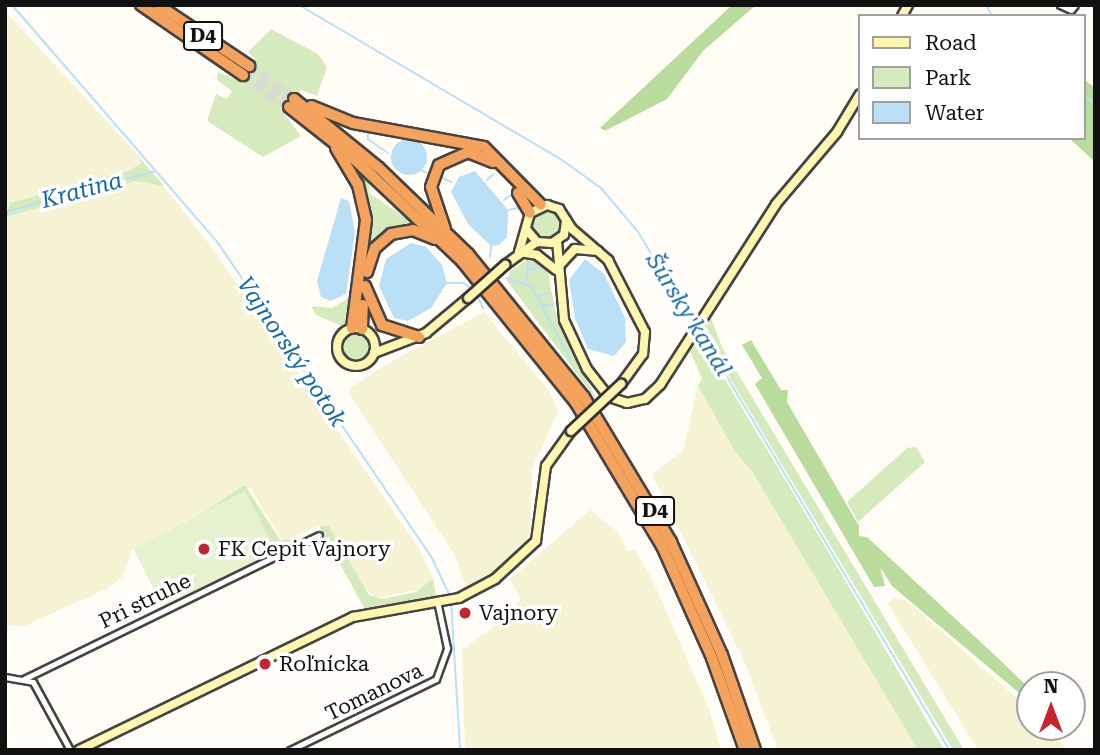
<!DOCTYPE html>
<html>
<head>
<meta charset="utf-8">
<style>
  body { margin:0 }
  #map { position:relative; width:1100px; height:755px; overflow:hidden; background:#fffdf5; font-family:"Roboto Serif",serif }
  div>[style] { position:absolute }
  .farmland>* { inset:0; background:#f6f3d4 }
  .green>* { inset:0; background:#d5ebbd }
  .round { border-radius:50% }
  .forest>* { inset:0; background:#b9dc9c }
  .pitch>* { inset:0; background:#e6f2cf }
  .water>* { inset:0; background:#b9e0f7 }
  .stream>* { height:2px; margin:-1px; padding:0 1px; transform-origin:1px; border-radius:1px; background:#b9e0f7 }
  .highway-tunnel>* { height:10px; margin-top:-5px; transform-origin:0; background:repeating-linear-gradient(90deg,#dbdad3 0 10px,transparent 0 15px) }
  .roads { filter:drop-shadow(2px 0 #444) drop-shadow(-2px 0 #444) drop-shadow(0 2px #444) drop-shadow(0 -2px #444) }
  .street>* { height:5px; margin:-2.5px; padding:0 2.5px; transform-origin:2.5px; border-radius:2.5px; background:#fff }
  .secondary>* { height:8px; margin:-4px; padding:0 4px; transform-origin:4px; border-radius:4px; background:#fff6b0 }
  .secondary>.ring { margin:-4px; padding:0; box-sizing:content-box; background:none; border:8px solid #fff6b0; border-radius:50% }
  .highway>* { height:10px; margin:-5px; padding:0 5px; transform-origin:5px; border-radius:5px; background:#f5a25d }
  .bridges { filter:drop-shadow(2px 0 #333) drop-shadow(-2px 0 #333) drop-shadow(0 2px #333) drop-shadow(0 -2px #333) }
  .secondary-bridge>* { height:8px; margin:-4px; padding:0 4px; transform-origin:4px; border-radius:4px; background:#fff6b0 }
  .dots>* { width:19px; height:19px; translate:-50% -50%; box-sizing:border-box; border:4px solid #fff; border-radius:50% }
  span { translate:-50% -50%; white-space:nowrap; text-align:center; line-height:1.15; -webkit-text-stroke:7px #fff; paint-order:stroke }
  .shield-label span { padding:2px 5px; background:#fff; border:2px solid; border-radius:5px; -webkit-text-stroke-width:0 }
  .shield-label { font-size:19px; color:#111; font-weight:700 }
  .poi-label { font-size:21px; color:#111 }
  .left { translate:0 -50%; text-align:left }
  .street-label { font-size:21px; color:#111 }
  .water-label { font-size:23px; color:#1768a6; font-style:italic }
  .frame { position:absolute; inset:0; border:7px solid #111; pointer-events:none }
  .legend { position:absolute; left:858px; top:14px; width:228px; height:126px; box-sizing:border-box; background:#fff; border:2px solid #a0a0a0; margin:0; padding:9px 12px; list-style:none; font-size:21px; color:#111 }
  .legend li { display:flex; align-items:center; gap:14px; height:35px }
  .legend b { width:35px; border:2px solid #a0a0a0 }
  .north { position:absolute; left:1016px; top:671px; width:70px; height:70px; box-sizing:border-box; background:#fff; border:2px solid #a0a0a0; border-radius:50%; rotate:0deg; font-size:19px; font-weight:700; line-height:28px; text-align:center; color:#111 }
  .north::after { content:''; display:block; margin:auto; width:24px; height:32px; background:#c4262e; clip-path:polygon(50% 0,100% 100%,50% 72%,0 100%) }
</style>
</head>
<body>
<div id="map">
  <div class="farmland">
    <div style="clip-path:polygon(5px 11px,138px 155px,138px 167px,5px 206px)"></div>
    <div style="clip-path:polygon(136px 181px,164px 186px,209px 244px,420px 550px,433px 579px,426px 588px,375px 598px,353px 574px,331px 530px,321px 525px,283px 541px,250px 487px,133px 548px,122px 577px,106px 589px,24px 626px,5px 626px,5px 217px)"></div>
    <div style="clip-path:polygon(484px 312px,549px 391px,558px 411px,532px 469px,530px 534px,497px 575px,467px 590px,455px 555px,349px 394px,352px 387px,385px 365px)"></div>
    <div style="clip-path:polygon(698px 386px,734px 450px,753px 473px,918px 750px,778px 750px,745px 663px,652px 474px,683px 451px)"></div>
    <div style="clip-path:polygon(590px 510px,617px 531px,628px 551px,635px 550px,652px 579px,709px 709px,721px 750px,465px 750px,462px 649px,500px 623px,521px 599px,510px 579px)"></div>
    <div style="clip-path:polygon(893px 598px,906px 600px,1030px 710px,1030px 727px,1047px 727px,1067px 750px,978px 750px,888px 604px)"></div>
  </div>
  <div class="green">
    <div style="clip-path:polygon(271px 29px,318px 54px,327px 67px,317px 96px,301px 90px,284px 114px,301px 136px,263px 157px,207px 121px,216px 94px,227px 99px,232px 91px,217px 80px,218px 72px,239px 81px,255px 58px,248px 52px)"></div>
    <div style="clip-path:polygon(138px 156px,164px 186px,136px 181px,5px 217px,10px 203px,130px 170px,140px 164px)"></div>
    <div style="clip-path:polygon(355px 169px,369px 181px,369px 193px,417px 226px,391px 228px,369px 248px,365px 190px)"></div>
    <div class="round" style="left:533px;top:209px;width:30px;height:30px"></div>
    <div style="clip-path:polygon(530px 258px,547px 268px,557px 319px,596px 399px,507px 281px,510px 271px)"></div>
    <div style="clip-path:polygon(352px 296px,344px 327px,316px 315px,311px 306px,332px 308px)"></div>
    <div style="clip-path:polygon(710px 315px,722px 347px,964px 750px,953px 750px,715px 353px,701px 329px)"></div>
    <div class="round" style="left:341px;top:332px;width:30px;height:30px"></div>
    <div style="clip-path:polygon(697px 333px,828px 551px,944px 750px,918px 750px,753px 473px,734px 450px,698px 386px,702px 379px,688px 346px)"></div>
    <div style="clip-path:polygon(916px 447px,925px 462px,858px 522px,847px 502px,907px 448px)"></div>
    <div style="clip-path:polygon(245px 485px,280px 540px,298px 538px,275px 551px,245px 492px,197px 516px)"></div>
    <div style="clip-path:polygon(319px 526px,329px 526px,369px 595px,382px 599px,416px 592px,433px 579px,437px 601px,367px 613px)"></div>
  </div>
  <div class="forest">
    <div style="clip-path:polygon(732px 5px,756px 5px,703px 51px,667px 99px,605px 131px,600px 128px)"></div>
    <div style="clip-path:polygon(1084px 79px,1095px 88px,1095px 162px,1069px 138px,1084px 138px)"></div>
    <div style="clip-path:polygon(751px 340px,781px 390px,788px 390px,787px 402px,859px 526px,859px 536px,867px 537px,999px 659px,1030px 689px,1030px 702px,892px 586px,880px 567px,885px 586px,874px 587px,755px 384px,762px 378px,742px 345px)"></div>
  </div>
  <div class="pitch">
    <div style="clip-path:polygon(245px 491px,275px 551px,162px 606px,133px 548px)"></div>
  </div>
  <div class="water">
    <div class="round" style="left:391px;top:139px;width:36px;height:36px"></div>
    <div style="clip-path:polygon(475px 171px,508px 210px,507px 237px,499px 245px,491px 246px,468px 224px,451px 192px,459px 177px)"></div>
    <div style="clip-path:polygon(341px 198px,349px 201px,355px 232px,346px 294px,330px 301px,321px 297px,317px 281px)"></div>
    <div style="clip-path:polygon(411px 243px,426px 247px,442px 265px,447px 283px,431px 308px,408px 321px,394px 318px,379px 286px,386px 259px)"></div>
    <div style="clip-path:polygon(585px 259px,604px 274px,625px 318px,626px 342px,614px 356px,588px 349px,575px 318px,569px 280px)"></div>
  </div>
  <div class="stream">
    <div style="left:12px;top:5px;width:315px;rotate:49.1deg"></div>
    <div style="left:218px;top:243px;width:379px;rotate:55.8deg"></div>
    <div style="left:431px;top:556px;width:44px;rotate:64.6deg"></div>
    <div style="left:299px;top:5px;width:302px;rotate:30.5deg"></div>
    <div style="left:559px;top:158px;width:52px;rotate:35.5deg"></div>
    <div style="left:601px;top:188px;width:57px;rotate:49.9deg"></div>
    <div style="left:638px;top:232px;width:110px;rotate:58.3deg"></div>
    <div style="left:986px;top:5px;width:13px;rotate:61deg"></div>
    <div style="left:1084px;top:96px;width:14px;rotate:36deg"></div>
    <div style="left:368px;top:131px;width:8px;rotate:90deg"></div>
    <div style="left:368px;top:139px;width:24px;rotate:35deg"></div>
    <div style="left:421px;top:170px;width:7px;rotate:27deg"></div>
    <div style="left:440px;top:177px;width:13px;rotate:23deg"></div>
    <div style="left:487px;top:180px;width:9px;rotate:-41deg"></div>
    <div style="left:504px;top:200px;width:9px;rotate:-36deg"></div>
    <div style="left:508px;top:210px;width:10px;rotate:-11deg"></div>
    <div style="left:5px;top:212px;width:156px;rotate:-15.2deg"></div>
    <div style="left:490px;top:257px;width:11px;rotate:-85deg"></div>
    <div style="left:529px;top:269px;width:13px;rotate:-4deg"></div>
    <div style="left:506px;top:278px;width:26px;rotate:18deg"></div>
    <div style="left:531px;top:286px;width:84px;rotate:61.6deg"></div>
    <div style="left:527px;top:281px;width:19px;rotate:-87deg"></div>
    <div style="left:447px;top:283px;width:16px"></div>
    <div style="left:463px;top:283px;width:11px;rotate:34deg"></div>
    <div style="left:476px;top:293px;width:17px;rotate:65deg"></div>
    <div style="left:537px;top:297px;width:13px;rotate:-18deg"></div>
    <div style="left:542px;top:305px;width:10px;rotate:-6deg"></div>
    <div style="left:699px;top:330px;width:489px;rotate:59.2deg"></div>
    <div style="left:451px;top:601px;width:149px;rotate:86.5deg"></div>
  </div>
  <div class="highway-tunnel">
    <div style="left:249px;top:66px;width:56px;rotate:36.3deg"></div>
    <div style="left:243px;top:75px;width:56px;rotate:34.8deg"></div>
  </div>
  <div class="roads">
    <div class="street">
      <div style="left:1060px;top:5px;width:12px;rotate:24deg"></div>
      <div style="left:1071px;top:10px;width:6px;rotate:-51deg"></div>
      <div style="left:5px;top:677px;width:28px;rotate:10deg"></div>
      <div style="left:33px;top:682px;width:77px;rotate:61.4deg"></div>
      <div style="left:24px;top:679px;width:328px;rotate:-26deg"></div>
      <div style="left:290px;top:750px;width:162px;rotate:-25.9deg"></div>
      <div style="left:436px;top:679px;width:33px;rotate:-70deg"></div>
      <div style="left:447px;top:648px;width:48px;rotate:-102deg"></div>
    </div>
    <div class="secondary">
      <div style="left:902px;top:16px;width:13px;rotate:-61deg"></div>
      <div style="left:527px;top:230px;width:16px;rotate:50deg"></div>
      <div style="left:537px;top:242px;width:15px;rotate:4deg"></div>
      <div style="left:552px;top:243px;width:14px;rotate:-34deg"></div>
      <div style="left:564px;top:235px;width:15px;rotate:-82deg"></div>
      <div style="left:557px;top:241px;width:79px;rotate:84.9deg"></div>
      <div style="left:564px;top:320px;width:54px;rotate:64.9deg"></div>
      <div style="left:587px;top:369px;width:36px;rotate:52deg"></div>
      <div style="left:609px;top:397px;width:19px;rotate:18deg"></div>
      <div style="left:627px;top:403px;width:18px;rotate:-13deg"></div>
      <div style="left:645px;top:399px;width:21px;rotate:-43deg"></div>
      <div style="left:660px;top:385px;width:215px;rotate:-57.3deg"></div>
      <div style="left:776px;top:204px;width:94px;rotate:-49.7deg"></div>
      <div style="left:837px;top:132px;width:44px;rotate:-58.8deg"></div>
      <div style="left:519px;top:252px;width:41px;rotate:-74.2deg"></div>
      <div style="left:530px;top:213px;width:19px;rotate:-25deg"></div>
      <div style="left:547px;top:205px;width:13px;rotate:18deg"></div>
      <div style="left:559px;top:209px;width:24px;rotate:57deg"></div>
      <div style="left:572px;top:229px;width:48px;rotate:40.7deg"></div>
      <div style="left:608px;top:260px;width:81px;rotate:62.8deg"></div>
      <div style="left:645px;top:332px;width:22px;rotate:95deg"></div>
      <div style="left:643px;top:354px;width:37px;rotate:126deg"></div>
      <div style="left:519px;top:252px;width:18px;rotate:9deg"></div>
      <div style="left:537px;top:255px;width:24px;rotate:38deg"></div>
      <div style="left:505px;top:265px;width:39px;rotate:-36deg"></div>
      <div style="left:557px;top:268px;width:26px;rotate:-47deg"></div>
      <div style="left:575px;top:249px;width:23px;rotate:5deg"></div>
      <div class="ring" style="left:337px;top:328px;width:30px;height:30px"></div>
      <div style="left:374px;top:353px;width:56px;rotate:-21deg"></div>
      <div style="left:426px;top:333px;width:55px;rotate:-39.8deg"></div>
      <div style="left:79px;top:750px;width:305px;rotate:-25.9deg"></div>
      <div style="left:353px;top:617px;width:108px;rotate:-10.2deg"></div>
      <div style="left:459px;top:598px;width:41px;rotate:-27.8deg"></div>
      <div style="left:495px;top:579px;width:56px;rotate:-42.8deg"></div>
      <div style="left:536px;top:541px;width:76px;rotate:-82.4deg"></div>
      <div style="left:546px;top:466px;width:43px;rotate:-54.5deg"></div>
    </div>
    <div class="highway">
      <div style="left:141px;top:5px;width:124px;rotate:34.5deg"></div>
      <div style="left:158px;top:5px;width:110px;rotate:33.8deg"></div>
      <div style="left:294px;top:99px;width:109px;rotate:39.1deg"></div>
      <div style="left:379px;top:168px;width:124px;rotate:44deg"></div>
      <div style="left:468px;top:254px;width:184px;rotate:51deg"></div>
      <div style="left:584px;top:397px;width:169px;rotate:59deg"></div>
      <div style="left:671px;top:542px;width:124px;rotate:65.7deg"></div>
      <div style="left:722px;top:655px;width:101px;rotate:70.8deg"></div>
      <div style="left:311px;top:106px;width:45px;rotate:22deg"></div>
      <div style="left:353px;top:123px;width:133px;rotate:10.4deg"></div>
      <div style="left:484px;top:147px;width:81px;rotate:45.5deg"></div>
      <div style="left:289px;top:107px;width:79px;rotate:38.3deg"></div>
      <div style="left:351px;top:156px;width:153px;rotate:43.4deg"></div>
      <div style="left:462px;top:261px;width:182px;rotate:51.2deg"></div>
      <div style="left:576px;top:403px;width:167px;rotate:59deg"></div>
      <div style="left:662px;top:546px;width:123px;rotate:65.9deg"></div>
      <div style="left:712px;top:658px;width:98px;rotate:70.3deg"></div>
      <div style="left:336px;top:148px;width:43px;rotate:59.3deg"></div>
      <div style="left:358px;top:185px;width:36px;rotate:77deg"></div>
      <div style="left:366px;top:220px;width:109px;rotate:97.4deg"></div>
      <div style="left:518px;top:193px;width:23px;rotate:59deg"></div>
      <div style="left:445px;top:229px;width:44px;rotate:-108.4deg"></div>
      <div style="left:431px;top:187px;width:23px;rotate:-70deg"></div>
      <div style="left:439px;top:165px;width:32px;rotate:-24deg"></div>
      <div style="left:468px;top:152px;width:27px;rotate:22deg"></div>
      <div style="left:367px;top:272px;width:25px;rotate:-72deg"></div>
      <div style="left:375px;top:248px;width:21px;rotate:-41deg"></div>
      <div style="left:391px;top:234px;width:22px;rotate:-10deg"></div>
      <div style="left:413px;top:230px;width:24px;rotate:22deg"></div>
      <div style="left:365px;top:286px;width:43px;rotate:66.4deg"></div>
      <div style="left:382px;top:325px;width:39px;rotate:18deg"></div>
      <div style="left:362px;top:329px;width:24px;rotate:-88deg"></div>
    </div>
  </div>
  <div class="bridges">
    <div class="secondary-bridge">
      <div style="left:468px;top:298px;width:50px;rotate:-41.7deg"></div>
      <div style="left:571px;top:431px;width:69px;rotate:-43.2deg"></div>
    </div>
  </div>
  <div class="dots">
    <div style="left:204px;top:549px;background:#c4262e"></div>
    <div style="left:465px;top:613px;background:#c4262e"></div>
    <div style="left:265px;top:664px;background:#c4262e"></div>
  </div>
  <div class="shield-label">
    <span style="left:203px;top:36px">D4</span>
    <span style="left:655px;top:511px">D4</span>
  </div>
  <div class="poi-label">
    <span class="left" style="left:218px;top:549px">FK Cepit Vajnory</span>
    <span class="left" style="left:479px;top:613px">Vajnory</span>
    <span class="left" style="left:279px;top:664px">Roľnícka</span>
  </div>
  <div class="street-label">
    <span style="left:145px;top:601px;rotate:-26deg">Pri struhe</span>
    <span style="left:374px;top:692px;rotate:-26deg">Tomanova</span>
  </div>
  <div class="water-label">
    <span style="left:82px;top:191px;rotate:-15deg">Kratina</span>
    <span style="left:688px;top:315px;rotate:58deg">Šúrsky kanál</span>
    <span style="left:291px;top:352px;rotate:56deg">Vajnorský potok</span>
  </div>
  <div class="frame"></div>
  <ul class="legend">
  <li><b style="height:9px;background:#fff6b0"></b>Road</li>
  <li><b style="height:19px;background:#d5ebbd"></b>Park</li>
  <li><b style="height:19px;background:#b9e0f7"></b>Water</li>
  </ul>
  <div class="north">N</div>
</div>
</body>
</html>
